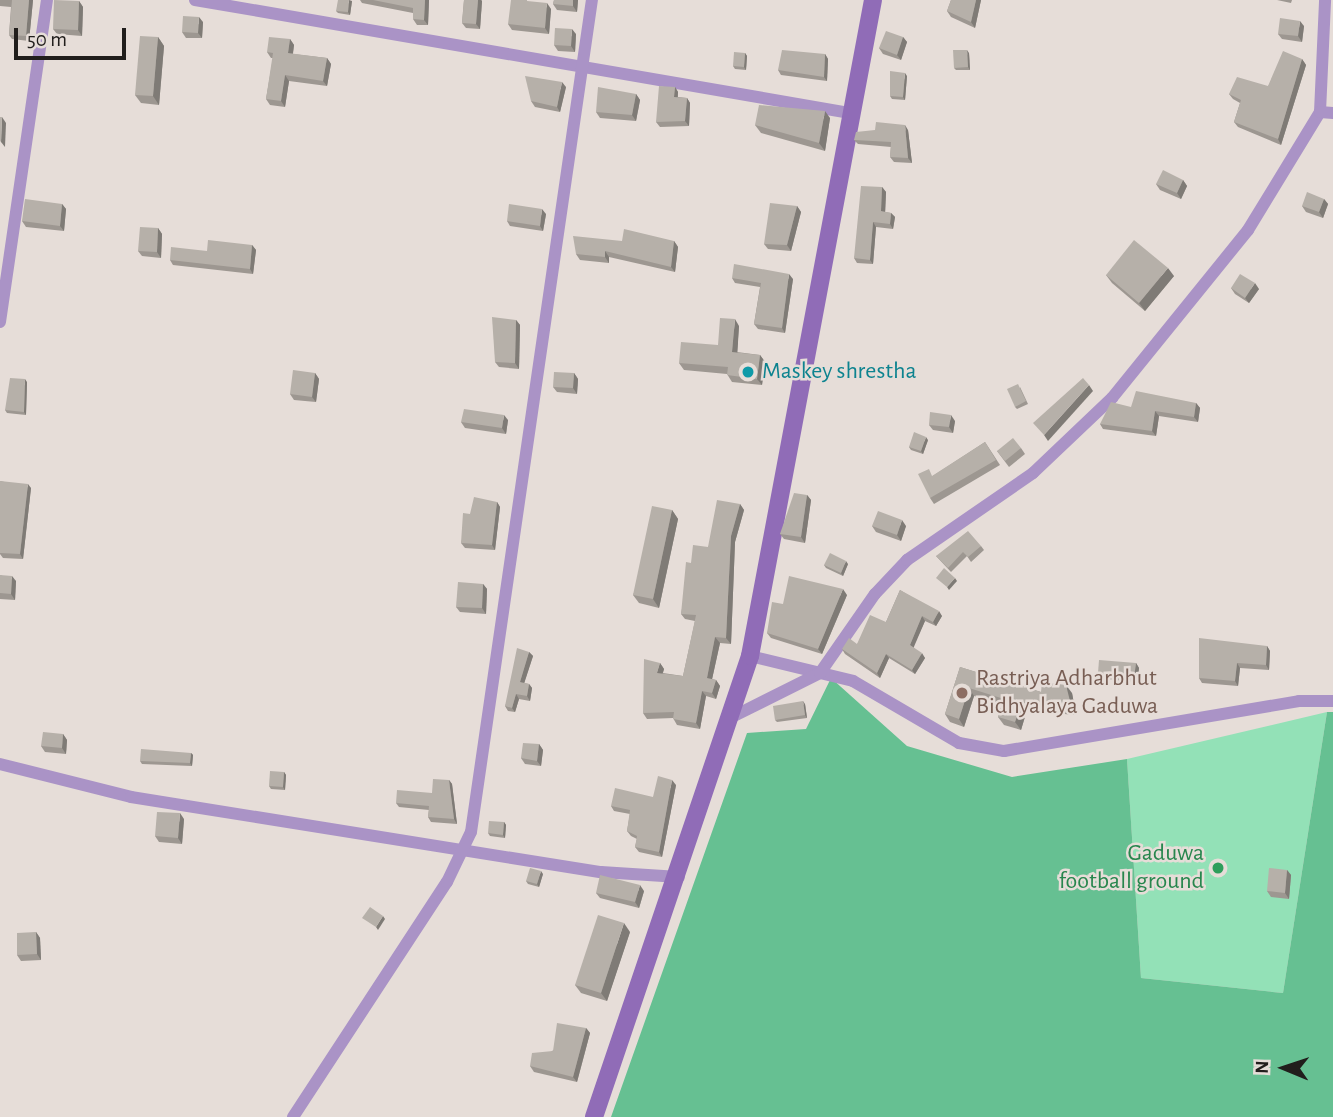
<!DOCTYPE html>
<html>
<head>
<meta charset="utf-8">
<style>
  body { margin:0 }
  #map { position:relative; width:1333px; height:1117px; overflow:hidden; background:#e6ddd8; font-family:"Alegreya Sans",sans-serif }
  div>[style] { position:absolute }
  .green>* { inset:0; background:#93e1b7 }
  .forest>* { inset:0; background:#66c092 }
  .street>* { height:12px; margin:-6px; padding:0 6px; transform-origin:6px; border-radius:6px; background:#aa93c6 }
  .secondary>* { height:18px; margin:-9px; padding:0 9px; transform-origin:9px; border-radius:9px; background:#906cb7 }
  .wall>* { inset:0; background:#9d9791 }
  .shaded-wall>* { inset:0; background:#7f7b76 }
  .building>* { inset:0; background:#b6b0a9 }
  .dots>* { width:19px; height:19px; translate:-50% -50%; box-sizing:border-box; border:4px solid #e6ddd8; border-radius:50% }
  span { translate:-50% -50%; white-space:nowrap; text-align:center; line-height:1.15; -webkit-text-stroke:5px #e6ddd8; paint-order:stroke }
  .culture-label { font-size:24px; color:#0d838f }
  .left { translate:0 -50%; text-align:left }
  .education-label { font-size:24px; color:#785e54 }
  .leisure-label { font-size:24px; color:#27864d }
  .right { translate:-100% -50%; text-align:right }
  .north { position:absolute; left:1249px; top:1033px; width:70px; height:70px; -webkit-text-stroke:5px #e6ddd8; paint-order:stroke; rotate:272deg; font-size:19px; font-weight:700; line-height:28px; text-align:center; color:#211e1c }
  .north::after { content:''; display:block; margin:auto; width:24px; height:32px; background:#211e1c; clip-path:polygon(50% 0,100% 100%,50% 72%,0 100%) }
  .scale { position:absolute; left:14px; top:28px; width:112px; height:32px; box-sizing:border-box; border:4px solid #211e1c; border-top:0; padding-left:9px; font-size:21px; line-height:24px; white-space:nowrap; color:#211e1c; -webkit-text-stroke:5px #e6ddd8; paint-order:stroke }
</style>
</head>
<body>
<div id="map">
  <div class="green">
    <div style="clip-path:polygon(1327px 712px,1283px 993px,1141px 978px,1127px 759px)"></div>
  </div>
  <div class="forest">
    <div style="clip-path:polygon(831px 678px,907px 746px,1012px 777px,1127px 759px,1141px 978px,1283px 993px,1327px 712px,1333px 712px,1333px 1117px,611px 1117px,747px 733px,806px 729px)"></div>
  </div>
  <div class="street">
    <div style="left:195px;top:0;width:665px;rotate:9.79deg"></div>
    <div style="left:1320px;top:112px;width:112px;rotate:-87.4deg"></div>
    <div style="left:0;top:322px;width:325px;rotate:-81.7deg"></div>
    <div style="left:750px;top:656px;width:106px;rotate:13.6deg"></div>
    <div style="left:853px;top:681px;width:123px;rotate:30.3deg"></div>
    <div style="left:959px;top:743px;width:46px;rotate:10.1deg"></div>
    <div style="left:1004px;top:751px;width:299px;rotate:-9.6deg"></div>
    <div style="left:1299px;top:701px;width:34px"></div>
    <div style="left:730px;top:718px;width:101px;rotate:-26.6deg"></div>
    <div style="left:820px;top:673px;width:96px;rotate:-55.2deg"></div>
    <div style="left:875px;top:594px;width:47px;rotate:-46.7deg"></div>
    <div style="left:907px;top:560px;width:153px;rotate:-34.6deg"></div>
    <div style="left:1033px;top:473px;width:109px;rotate:-43.5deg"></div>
    <div style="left:1112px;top:398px;width:216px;rotate:-51deg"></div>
    <div style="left:1248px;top:230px;width:138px;rotate:-58.6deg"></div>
    <div style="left:1320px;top:112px;width:13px;rotate:4deg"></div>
    <div style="left:0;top:764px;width:135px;rotate:14.1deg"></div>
    <div style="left:131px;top:797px;width:476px;rotate:9.1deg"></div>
    <div style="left:601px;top:872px;width:78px;rotate:3.7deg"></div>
    <div style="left:293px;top:1117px;width:281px;rotate:-56.8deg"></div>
    <div style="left:447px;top:882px;width:55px;rotate:-64.4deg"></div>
    <div style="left:471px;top:832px;width:841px;rotate:-81.73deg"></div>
  </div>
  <div class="secondary">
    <div style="left:594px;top:1117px;width:487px;rotate:-71.3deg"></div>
    <div style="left:750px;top:656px;width:667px;rotate:-79.38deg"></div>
  </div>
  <div class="wall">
    <div style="clip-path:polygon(0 0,33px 0,29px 41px,12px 39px,9px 35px,11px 7px,0 6px)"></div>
    <div style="clip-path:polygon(360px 0,429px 0,428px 25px,417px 25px,413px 19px,413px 13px,362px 3px)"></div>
    <div style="clip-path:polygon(464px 0,481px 0,482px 1px,480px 29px,466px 28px,462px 23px)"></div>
    <div style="clip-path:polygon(554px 0,578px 0,577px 12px,557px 10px,553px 4px)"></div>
    <div style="clip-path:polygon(951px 0,981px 0,975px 28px,951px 17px,947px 11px)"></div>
    <div style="clip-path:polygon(1277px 0,1292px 0,1291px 3px)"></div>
    <div style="clip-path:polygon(79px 1px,83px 7px,82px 36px,57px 34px,53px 29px)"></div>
    <div style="clip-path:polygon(352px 1px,350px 15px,338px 13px,336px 11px)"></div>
    <div style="clip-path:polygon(531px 2px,551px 9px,549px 34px,512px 30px,508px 24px)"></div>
    <div style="clip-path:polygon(203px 22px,202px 38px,186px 38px,182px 32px)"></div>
    <div style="clip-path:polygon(1304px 26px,1302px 42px,1282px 39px,1278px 34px)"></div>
    <div style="clip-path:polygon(576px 34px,575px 52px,558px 51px,554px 45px)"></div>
    <div style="clip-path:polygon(158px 37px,164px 46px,159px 105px,141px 103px,135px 95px)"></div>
    <div style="clip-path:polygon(903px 37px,907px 42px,901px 60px,883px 54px,879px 48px)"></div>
    <div style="clip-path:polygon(290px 39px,294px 45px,293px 54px,327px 58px,331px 64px,327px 86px,289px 81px,285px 107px,270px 105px,266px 99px,273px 58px,271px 58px,267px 52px)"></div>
    <div style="clip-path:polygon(745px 53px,747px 56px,746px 70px,735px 69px,733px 66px)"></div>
    <div style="clip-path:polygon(969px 53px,970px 70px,956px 70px,954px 68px)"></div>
    <div style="clip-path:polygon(825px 54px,828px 59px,827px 81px,781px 75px,778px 70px)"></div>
    <div style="clip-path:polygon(1302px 59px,1306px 65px,1281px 145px,1238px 127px,1234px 122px,1240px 103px,1233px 99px,1229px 94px,1268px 86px)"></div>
    <div style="clip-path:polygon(907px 76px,905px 100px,892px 99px,890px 96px)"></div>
    <div style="clip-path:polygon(566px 87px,560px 112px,535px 107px,531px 101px)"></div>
    <div style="clip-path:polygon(675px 87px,678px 92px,678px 97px,687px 98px,690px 103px,689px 126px,660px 127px,656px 122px)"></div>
    <div style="clip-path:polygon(636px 94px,640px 100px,636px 121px,600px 118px,596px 112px)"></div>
    <div style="clip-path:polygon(830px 118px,825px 151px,761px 133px,755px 125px)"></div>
    <div style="clip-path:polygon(908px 130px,912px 163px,894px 162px,890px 157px,891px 147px,858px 144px,854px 140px)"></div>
    <div style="clip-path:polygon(1183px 180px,1187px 186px,1181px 199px,1160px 190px,1156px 184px)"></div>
    <div style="clip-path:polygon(882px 187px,886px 192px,885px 212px,891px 213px,895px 217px,893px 229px,876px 227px,873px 264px,857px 263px,854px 258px)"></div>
    <div style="clip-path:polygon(1324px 199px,1328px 204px,1323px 218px,1306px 212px,1302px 206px)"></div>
    <div style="clip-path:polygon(62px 204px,66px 209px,64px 231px,26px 227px,22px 221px)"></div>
    <div style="clip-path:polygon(797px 206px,801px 212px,791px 251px,768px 249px,764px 244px)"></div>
    <div style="clip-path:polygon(546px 214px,543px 231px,510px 226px,507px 221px)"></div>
    <div style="clip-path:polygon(158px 228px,162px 234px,161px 258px,142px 256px,138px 251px)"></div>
    <div style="clip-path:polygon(622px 241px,674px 241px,678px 247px,675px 272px,609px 257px,609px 263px,580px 260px,576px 254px)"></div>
    <div style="clip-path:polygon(252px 245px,256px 250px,253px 274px,173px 265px,170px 260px,207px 251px)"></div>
    <div style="clip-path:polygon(1106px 275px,1174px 276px,1145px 311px,1112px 283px)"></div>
    <div style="clip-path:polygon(732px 278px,793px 279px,785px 333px,758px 329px,754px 324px,760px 287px,735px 283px)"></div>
    <div style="clip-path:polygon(1231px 288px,1259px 289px,1249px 303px,1235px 294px)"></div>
    <div style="clip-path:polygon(516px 320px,520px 325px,519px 369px,499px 367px,495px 362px)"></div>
    <div style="clip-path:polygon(739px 326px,737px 352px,760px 355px,765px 362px,762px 385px,732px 382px,727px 374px,684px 370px,679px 363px,718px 345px)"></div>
    <div style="clip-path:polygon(315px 373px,319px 379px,316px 402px,294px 400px,290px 394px)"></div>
    <div style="clip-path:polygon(574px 373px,578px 379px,577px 394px,557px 392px,553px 387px)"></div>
    <div style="clip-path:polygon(27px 382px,26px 415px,7px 413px,5px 410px)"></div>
    <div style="clip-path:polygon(1020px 387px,1028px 404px,1017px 409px,1015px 407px)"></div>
    <div style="clip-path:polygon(1196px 403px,1200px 408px,1198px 422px,1159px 416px,1156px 436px,1103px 429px,1100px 424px,1131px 407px)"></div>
    <div style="clip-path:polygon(508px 420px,506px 434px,465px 428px,461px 422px)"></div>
    <div style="clip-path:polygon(955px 421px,953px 433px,933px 430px,929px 425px)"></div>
    <div style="clip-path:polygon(928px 440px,923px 454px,911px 450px,909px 447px)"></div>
    <div style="clip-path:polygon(985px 442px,1000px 465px,934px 504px,930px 498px,933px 476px)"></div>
    <div style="clip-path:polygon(1021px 448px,1025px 454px,1009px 467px,997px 451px)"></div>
    <div style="clip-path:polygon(0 481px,31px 488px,23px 559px,3px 558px,0 554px)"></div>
    <div style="clip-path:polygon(807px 495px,811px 500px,805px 543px,784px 539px,780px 534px)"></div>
    <div style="clip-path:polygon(497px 502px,500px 507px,495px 550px,465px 548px,461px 543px,470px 514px)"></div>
    <div style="clip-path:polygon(740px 504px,744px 510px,735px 542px,731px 644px,720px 643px,712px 679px,716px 680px,720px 686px,716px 699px,706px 696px,700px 729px,677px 725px,673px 718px,647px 719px,643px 713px,660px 663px,664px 669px,663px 673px,683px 676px,695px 621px,685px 619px,681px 614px,691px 563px,708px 547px)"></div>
    <div style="clip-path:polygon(672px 510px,678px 519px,659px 608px,639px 603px,633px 595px)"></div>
    <div style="clip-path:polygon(872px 526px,906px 526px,901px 541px,876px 532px)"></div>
    <div style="clip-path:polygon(981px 546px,984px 550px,971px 562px,967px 556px,951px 572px,936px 556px)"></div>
    <div style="clip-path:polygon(848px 564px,843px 576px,826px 568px,824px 565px)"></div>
    <div style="clip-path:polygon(0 575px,16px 581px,15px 600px,0 599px)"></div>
    <div style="clip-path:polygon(483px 584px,487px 589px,486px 614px,460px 612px,456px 607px)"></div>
    <div style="clip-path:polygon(900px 590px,942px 616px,936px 626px,925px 621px,913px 647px,925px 658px,915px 674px,889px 658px,880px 678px,845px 654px,842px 649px,857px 644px,886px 622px)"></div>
    <div style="clip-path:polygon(847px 595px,822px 654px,771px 638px,767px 633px,783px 604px)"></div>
    <div style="clip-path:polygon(1267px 646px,1270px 651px,1269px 670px,1240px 668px,1238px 686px,1202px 683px,1199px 678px)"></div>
    <div style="clip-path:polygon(529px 652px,533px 656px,524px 683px,529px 684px,532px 688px,530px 701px,519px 699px,515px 712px,508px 711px,505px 706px)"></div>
    <div style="clip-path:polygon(1136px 663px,1139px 668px,1137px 683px,1101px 678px,1098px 673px)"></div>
    <div style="clip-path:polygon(960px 667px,1041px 692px,1072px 693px,1075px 709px,1074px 715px,1027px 710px,1021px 730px,1004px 725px,998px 717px,1002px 704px,974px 696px,964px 727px,950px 722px,945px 714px)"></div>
    <div style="clip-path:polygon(805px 704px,807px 718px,777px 722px,775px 720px)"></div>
    <div style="clip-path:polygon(63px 734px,67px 740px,66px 754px,45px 752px,41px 746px)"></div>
    <div style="clip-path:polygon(539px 744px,543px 750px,541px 766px,525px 764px,521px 758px)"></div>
    <div style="clip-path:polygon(191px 753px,193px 755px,192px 766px,142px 764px,140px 761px)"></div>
    <div style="clip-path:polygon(284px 772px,286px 775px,285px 790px,271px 789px,269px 786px)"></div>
    <div style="clip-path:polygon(449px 780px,452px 784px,457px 824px,431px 822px,428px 817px,429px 810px,399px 807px,396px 803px,432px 793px)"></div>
    <div style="clip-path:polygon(676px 785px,662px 857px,639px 852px,635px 847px,637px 839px,631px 836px,627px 831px,630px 814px,614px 811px,611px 806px,653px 797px)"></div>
    <div style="clip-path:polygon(184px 819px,182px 844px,159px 842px,155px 836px)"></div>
    <div style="clip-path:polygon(504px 822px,506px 825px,505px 838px,490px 836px,488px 833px)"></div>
    <div style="clip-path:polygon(1287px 870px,1291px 875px,1289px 899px,1271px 897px,1267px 891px)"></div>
    <div style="clip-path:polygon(543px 874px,539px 887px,528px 884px,526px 881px)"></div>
    <div style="clip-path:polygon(644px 891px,639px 908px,600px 898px,596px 893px)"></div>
    <div style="clip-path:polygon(36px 932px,40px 938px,41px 960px,21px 961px,17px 955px)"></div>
    <div style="clip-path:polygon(630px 932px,607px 1001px,581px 993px,575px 985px)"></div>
    <div style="clip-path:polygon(586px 1028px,590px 1033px,577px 1082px,534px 1072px,530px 1066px)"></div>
  </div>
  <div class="shaded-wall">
    <div style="clip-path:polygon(29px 0,33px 0,29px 41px,26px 36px)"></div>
    <div style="clip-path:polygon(349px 0,352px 1px,350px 15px,348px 12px)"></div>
    <div style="clip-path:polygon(425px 0,429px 0,428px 25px,424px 20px)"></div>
    <div style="clip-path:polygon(478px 0,481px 0,482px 1px,480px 29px,476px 24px)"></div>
    <div style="clip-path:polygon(573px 0,578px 0,577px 12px,573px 6px)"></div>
    <div style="clip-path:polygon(976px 0,981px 0,975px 28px,971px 22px)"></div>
    <div style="clip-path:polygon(79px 1px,83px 7px,82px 36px,78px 30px)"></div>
    <div style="clip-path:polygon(547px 3px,551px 9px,549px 34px,545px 28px)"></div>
    <div style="clip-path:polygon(199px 17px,203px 22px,202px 38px,198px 33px)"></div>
    <div style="clip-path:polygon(1300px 21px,1304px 26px,1302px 42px,1298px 36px)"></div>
    <div style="clip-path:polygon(572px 29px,576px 34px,575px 52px,571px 46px)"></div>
    <div style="clip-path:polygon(158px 37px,164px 46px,159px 105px,153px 96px)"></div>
    <div style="clip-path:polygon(903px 37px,907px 42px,901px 60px,897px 55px)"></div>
    <div style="clip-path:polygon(290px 39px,294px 45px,292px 59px,288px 53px)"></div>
    <div style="clip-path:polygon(967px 50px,969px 53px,970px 70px,968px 67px)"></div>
    <div style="clip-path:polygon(745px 53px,747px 56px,746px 70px,744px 67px)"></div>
    <div style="clip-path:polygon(825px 54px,828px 59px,827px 81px,824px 77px)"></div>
    <div style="clip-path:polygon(327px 58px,331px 64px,327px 86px,323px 81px)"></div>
    <div style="clip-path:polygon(1302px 59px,1306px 65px,1281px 145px,1278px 139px)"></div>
    <div style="clip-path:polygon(905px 73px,907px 76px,905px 100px,903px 97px)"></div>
    <div style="clip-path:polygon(285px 75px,289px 81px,285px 107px,281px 101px)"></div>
    <div style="clip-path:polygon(562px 82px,566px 87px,560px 112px,557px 107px)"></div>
    <div style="clip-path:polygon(675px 87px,678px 92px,677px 102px,674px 97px)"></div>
    <div style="clip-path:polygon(636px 94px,640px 100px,636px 121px,632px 115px)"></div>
    <div style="clip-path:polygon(687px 98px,690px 103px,689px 126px,685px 121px)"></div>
    <div style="clip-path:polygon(825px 111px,830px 118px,825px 151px,819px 143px)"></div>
    <div style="clip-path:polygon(2px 117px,6px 123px,5px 147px,1px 142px)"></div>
    <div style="clip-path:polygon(905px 125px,908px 130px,912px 163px,908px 158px)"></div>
    <div style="clip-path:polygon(1183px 180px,1187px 186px,1181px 199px,1177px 193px)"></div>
    <div style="clip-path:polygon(882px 187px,886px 192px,885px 216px,881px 211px)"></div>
    <div style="clip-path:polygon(1324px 199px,1328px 204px,1323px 218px,1319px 212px)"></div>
    <div style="clip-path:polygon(62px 204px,66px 209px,64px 231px,60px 226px)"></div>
    <div style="clip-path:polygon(797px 206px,801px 212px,791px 251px,787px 245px)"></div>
    <div style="clip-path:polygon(542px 209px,546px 214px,543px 231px,540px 226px)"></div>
    <div style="clip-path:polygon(891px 213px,895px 217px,893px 229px,890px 224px)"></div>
    <div style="clip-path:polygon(873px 222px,876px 227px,873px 264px,870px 260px)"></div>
    <div style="clip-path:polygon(158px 228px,162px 234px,161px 258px,157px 252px)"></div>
    <div style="clip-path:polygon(674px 241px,678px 247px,675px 272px,671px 267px)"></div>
    <div style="clip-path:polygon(252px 245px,256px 250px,253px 274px,250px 269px)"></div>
    <div style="clip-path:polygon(605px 251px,609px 257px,609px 263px,605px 257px)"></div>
    <div style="clip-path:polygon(1168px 268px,1174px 276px,1145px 311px,1139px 303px)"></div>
    <div style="clip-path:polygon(789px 274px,793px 279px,785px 333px,782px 328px)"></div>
    <div style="clip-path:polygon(1255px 283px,1259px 289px,1249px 303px,1245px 298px)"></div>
    <div style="clip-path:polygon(735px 319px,739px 326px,737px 359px,732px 352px)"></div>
    <div style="clip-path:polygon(516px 320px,520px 325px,519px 369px,515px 363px)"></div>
    <div style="clip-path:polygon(760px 355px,765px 362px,762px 385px,757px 379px)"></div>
    <div style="clip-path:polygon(315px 373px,319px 379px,316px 402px,312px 397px)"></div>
    <div style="clip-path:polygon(574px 373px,578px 379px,577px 394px,573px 388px)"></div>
    <div style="clip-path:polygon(25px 379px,27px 382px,26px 415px,24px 412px)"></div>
    <div style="clip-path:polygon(1089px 385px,1093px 391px,1048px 441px,1044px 435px)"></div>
    <div style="clip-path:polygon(1196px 403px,1200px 408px,1198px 422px,1194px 417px)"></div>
    <div style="clip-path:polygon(1155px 411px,1159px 416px,1156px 436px,1152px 431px)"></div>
    <div style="clip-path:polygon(504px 415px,508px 420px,506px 434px,502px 428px)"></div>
    <div style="clip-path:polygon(951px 415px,955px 421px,953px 433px,949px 427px)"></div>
    <div style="clip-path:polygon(926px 437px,928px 440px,923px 454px,921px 451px)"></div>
    <div style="clip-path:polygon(28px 484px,31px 488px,23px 559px,20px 554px)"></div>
    <div style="clip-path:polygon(807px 495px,811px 500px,805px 543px,801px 537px)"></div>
    <div style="clip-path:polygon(497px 502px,500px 507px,495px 550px,492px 545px)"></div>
    <div style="clip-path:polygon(740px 504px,744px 510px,735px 542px,731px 644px,726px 638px,731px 536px)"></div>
    <div style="clip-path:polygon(672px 510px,678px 519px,659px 608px,653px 599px)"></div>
    <div style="clip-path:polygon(902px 520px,906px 526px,901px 541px,897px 535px)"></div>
    <div style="clip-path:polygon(846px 561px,848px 564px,843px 576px,841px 573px)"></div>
    <div style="clip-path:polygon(12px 576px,16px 581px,15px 600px,11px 594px)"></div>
    <div style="clip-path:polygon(955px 578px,957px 581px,949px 590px,947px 587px)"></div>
    <div style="clip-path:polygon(483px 584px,487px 589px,486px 614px,482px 608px)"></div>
    <div style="clip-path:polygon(843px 589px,847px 595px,822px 654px,818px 649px)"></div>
    <div style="clip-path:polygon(939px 611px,942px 616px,936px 626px,933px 622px)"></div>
    <div style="clip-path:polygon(922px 616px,925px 621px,913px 649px,910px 645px)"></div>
    <div style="clip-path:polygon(715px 637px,720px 643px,711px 684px,707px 678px)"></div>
    <div style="clip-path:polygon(1267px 646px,1270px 651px,1269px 670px,1266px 665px)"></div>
    <div style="clip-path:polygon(529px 652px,533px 656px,523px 687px,520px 682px)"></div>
    <div style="clip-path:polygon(922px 653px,925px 658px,915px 674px,912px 670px)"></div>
    <div style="clip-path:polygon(886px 654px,889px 658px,880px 678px,877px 673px)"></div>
    <div style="clip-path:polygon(660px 663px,664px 669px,661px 678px,657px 673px)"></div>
    <div style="clip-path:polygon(1136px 663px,1139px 668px,1137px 683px,1134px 678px)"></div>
    <div style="clip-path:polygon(1237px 663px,1240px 668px,1238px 686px,1235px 681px)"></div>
    <div style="clip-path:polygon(716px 680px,720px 686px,716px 699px,712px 693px)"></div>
    <div style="clip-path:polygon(529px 684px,532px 688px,530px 701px,527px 696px)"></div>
    <div style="clip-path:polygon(1066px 685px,1072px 693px,1075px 709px,1074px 715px,1069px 707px)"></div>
    <div style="clip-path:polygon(969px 688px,974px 696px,964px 727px,959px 719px)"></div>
    <div style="clip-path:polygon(702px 691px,706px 696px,700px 729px,696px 723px)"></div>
    <div style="clip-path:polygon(516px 694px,519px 699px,515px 712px,512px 708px)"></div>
    <div style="clip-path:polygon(803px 701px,805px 704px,807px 718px,805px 715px)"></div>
    <div style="clip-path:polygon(1022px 702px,1027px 710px,1021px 730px,1015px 722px)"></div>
    <div style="clip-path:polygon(63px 734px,67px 740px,66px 754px,62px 748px)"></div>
    <div style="clip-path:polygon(539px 744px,543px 750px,541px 766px,537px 761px)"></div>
    <div style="clip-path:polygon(191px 753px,193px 755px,192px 766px,190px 763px)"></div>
    <div style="clip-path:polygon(284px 772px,286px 775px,285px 790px,283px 787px)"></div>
    <div style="clip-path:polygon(449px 780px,452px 784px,457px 824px,454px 819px)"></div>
    <div style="clip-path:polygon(672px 780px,676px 785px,662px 857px,659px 852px)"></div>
    <div style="clip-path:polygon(180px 813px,184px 819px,182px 844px,178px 838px)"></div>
    <div style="clip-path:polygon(504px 822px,506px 825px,505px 838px,503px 835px)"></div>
    <div style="clip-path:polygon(1287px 870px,1291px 875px,1289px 899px,1285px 893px)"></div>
    <div style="clip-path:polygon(541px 871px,543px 874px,539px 887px,537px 884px)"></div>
    <div style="clip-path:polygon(640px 885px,644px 891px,639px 908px,635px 902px)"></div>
    <div style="clip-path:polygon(383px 916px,385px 919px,378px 930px,376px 927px)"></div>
    <div style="clip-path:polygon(624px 923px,630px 932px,607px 1001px,601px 993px)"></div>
    <div style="clip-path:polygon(36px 932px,40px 938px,41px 960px,37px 954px)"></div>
    <div style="clip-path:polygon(586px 1028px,590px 1033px,577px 1082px,573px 1077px)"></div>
  </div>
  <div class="building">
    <div style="clip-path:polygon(12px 0,29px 0,26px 36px,9px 35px)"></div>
    <div style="clip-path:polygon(54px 0,79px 1px,78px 30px,53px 29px)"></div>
    <div style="clip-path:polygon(338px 0,349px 0,348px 12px,336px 11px)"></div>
    <div style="clip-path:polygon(373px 0,425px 0,424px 20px,413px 19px,413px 8px)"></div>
    <div style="clip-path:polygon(464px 0,478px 0,476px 24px,462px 23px)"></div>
    <div style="clip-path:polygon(511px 0,527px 0,527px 1px,547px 3px,545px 28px,508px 24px)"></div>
    <div style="clip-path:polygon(554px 0,573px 0,573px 6px,553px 4px)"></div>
    <div style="clip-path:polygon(951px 0,976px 0,971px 22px,947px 11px)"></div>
    <div style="clip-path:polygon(183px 16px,199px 17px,198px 33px,182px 32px)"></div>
    <div style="clip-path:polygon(1280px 18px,1300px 21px,1298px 36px,1278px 34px)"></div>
    <div style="clip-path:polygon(555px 28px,572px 29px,571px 46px,554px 45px)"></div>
    <div style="clip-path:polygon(886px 31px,903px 37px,897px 55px,879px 48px)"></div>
    <div style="clip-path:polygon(140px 36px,158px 37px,153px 96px,135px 95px)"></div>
    <div style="clip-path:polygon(269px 37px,290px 39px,288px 53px,327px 58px,323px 81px,285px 75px,281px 101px,266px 99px,273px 53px,267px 52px)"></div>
    <div style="clip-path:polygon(782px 50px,825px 54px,824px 77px,778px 70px)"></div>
    <div style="clip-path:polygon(953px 50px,967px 50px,968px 67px,954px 68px)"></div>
    <div style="clip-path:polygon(1283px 51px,1302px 59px,1278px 139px,1234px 122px,1241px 100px,1229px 94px,1237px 77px,1268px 86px)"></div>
    <div style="clip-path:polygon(734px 52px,745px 53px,744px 67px,733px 66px)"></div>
    <div style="clip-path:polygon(890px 71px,905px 73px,903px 97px,890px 96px)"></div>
    <div style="clip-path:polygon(525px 76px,562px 82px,557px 107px,531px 101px)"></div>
    <div style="clip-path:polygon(659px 86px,675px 87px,674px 97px,687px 98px,685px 121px,656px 122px)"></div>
    <div style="clip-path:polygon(598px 87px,636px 94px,632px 115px,596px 112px)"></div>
    <div style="clip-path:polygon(759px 105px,825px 111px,819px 143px,755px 125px)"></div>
    <div style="clip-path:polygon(0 117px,2px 117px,1px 142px,0 141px)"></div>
    <div style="clip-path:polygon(876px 122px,905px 125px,908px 158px,890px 157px,891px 142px,854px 140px,856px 132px,875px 130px)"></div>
    <div style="clip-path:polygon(1163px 170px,1183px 180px,1177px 193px,1156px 184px)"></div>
    <div style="clip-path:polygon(861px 186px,882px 187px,881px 211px,891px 213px,890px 224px,873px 222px,870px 260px,854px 258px)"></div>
    <div style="clip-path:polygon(1307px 192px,1324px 199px,1319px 212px,1302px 206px)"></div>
    <div style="clip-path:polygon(25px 199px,62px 204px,60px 226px,22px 221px)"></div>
    <div style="clip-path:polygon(770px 203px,797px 206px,787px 245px,764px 244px)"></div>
    <div style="clip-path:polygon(509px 204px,542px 209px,540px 226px,507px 221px)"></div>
    <div style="clip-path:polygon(140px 227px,158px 228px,157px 252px,138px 251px)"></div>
    <div style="clip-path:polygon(624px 229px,674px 241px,671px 267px,605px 251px,605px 257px,576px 254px,573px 236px,622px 241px)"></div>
    <div style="clip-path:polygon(208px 240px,252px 245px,250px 269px,170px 260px,171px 247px,207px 251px)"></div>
    <div style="clip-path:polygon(1134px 240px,1168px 268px,1139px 303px,1106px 275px)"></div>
    <div style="clip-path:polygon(734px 264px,789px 274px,782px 328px,754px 324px,761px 283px,732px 278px)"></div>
    <div style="clip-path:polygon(1240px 274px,1255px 283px,1245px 298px,1231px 288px)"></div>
    <div style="clip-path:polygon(492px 317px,516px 320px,515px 363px,495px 362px)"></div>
    <div style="clip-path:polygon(720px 318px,735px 319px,732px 352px,760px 355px,757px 379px,727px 375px,728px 367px,679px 363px,681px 342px,718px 345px)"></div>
    <div style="clip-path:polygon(293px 370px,315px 373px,312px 397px,290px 394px)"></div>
    <div style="clip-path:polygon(554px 372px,574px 373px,573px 388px,553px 387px)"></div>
    <div style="clip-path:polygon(10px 378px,25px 379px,24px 412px,5px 410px)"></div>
    <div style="clip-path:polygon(1083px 378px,1089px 385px,1044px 435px,1033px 423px)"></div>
    <div style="clip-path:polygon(1018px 384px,1026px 401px,1015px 407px,1007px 389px)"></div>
    <div style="clip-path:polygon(1136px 391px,1196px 403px,1194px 417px,1155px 411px,1152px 431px,1100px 424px,1111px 402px,1131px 407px)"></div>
    <div style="clip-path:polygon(464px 409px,504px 415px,502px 428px,461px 422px)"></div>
    <div style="clip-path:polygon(930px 412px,951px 415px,949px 427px,929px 425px)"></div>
    <div style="clip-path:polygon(914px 432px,926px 437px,921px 451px,909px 447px)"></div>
    <div style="clip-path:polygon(1013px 438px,1021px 448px,1005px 461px,997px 451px)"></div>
    <div style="clip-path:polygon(985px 442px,996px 460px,930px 498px,918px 474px,929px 469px,932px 476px)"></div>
    <div style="clip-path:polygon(0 481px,28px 484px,20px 554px,0 553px)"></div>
    <div style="clip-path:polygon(794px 493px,807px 495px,801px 537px,780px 534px)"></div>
    <div style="clip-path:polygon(474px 497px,497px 502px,492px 545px,461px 543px,463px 513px,470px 514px)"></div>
    <div style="clip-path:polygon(717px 500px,740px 504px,731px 536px,726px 638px,715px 637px,707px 678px,716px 680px,712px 693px,702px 691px,696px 723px,673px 719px,674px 712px,643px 713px,644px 659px,660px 663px,657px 673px,683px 676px,696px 615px,681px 614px,686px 562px,691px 563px,693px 545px,708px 547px)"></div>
    <div style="clip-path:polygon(652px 506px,672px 510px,653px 599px,633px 595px)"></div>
    <div style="clip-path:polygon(878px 511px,902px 520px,897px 535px,872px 526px)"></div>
    <div style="clip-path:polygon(968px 531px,981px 546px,968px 557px,963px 552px,948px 568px,936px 556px)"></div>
    <div style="clip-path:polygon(830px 553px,846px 561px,841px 573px,824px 565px)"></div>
    <div style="clip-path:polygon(944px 568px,955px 578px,947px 587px,936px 578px)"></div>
    <div style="clip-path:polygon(0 575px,12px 576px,11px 594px,0 593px)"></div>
    <div style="clip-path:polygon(789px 576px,843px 589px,818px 649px,767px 633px,772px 602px,783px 604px)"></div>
    <div style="clip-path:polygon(458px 582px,483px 584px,482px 608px,456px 607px)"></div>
    <div style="clip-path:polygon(900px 590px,939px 611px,933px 622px,922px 616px,910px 645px,922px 653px,912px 670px,886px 654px,877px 673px,842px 649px,849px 638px,857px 644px,870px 615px,886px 622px)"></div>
    <div style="clip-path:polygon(1199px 638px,1267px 646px,1266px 665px,1237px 663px,1235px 681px,1199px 678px)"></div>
    <div style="clip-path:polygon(517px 648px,529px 652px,520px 682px,529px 684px,527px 696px,516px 694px,512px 708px,505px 706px)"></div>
    <div style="clip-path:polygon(1099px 660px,1136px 663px,1134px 678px,1098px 673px)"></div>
    <div style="clip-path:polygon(960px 667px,1041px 692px,1042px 682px,1066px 685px,1070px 701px,1069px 707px,1022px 702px,1015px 722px,998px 717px,1004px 699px,969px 688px,959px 719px,945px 714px)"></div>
    <div style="clip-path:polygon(803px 701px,805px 715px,775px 720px,773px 706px)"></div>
    <div style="clip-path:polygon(43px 732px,63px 734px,62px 748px,41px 746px)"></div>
    <div style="clip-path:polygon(523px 743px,539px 744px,537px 761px,521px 758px)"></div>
    <div style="clip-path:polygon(141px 749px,191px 753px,190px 763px,140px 761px)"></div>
    <div style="clip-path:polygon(270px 771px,284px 772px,283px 787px,269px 786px)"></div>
    <div style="clip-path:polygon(658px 776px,672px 780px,659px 852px,635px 847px,637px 836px,627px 831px,630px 810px,611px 806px,615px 788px,653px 797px)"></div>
    <div style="clip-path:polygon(433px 779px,449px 780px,454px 819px,428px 817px,429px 806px,396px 803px,397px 790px,432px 793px)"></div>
    <div style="clip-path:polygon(157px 812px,180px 813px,178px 838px,155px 836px)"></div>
    <div style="clip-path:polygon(489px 821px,504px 822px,503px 835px,488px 833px)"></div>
    <div style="clip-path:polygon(530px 868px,541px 871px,537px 884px,526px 881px)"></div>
    <div style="clip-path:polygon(1269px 868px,1287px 870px,1285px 893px,1267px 891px)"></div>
    <div style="clip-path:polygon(600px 875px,640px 885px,635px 902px,596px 893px)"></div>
    <div style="clip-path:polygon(370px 907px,383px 916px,376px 927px,362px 918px)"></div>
    <div style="clip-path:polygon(598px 915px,624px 923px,601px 993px,575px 985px)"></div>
    <div style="clip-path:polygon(36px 932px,37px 954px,17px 955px,17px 933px)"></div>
    <div style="clip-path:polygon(557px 1023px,586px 1028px,573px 1077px,530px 1066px,532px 1053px,553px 1051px)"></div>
  </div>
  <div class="dots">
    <div style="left:748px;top:372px;background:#0f9aa8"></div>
    <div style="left:962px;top:693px;background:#8d6e63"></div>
    <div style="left:1218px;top:868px;background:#2e9e5b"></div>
  </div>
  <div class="culture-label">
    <span class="left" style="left:762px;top:372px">Maskey shrestha</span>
  </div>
  <div class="education-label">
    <span class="left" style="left:976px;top:693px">Rastriya Adharbhut<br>Bidhyalaya Gaduwa</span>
  </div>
  <div class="leisure-label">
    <span class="right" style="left:1204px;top:868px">Gaduwa<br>football ground</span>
  </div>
  <div class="north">N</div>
  <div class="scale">50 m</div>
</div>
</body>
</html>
